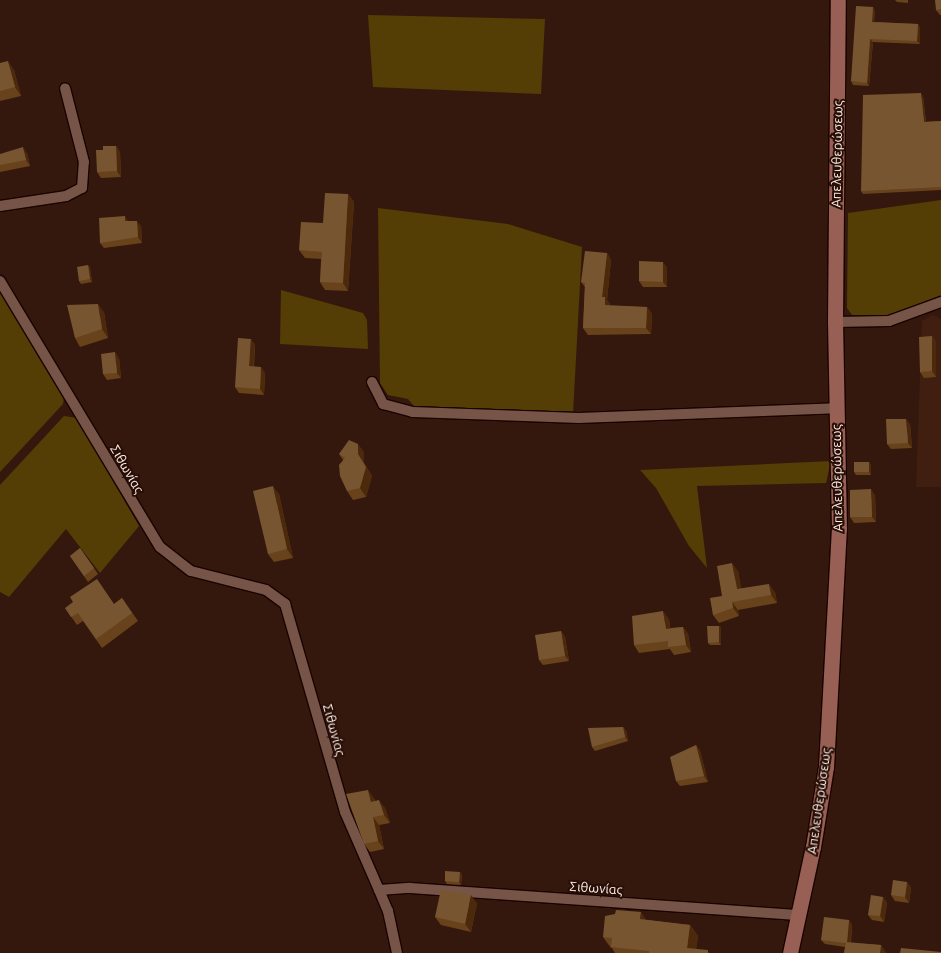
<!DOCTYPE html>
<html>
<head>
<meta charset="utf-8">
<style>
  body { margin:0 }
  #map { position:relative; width:941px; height:953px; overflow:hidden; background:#34180d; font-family:Ubuntu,sans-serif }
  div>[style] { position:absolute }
  .built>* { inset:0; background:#401e10 }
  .green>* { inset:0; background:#553d06 }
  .roads { filter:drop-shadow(1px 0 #1a0300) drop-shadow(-1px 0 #1a0300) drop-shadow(0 1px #1a0300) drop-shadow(0 -1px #1a0300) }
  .street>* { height:10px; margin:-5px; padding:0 5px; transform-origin:5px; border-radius:5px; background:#765548 }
  .secondary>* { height:15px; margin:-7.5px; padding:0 7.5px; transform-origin:7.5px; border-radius:7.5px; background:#985f55 }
  .wall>* { inset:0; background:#68421b }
  .shaded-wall>* { inset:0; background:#4d290c }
  .building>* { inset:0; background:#785531 }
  span { translate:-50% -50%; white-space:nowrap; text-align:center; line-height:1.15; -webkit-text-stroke:4px #290e05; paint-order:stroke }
  .street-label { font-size:13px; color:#fdf1ec }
</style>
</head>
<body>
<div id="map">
  <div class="built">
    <div style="clip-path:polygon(933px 315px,941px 319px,941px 487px,916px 487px,922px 321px)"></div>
  </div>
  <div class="green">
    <div style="clip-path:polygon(368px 15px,545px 19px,541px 94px,373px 87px)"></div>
    <div style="clip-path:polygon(941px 200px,941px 295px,881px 319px,852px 315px,847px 308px,848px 213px)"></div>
    <div style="clip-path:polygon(378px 208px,508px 224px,582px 247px,573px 414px,417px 410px,408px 399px,388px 395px,380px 383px)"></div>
    <div style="clip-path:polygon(0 290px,64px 397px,63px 404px,0 472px)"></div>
    <div style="clip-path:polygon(281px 290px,363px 313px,367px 320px,368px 349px,280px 344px)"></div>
    <div style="clip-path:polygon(64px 416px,77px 418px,139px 526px,100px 573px,66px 529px,9px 597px,0 592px,0 485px)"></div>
    <div style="clip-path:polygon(831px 461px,826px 483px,697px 486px,707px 568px,689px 546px,656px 488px,640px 470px)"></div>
  </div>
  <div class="roads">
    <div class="street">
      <div style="left:0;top:206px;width:67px;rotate:-8.6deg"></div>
      <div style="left:66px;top:196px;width:18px;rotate:-27deg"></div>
      <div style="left:82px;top:188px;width:26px;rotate:-86deg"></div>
      <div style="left:84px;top:162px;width:76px;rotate:-104.4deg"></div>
      <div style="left:0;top:281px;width:310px;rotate:59deg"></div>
      <div style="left:160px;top:547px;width:39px;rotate:38deg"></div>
      <div style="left:191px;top:571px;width:77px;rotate:14.2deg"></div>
      <div style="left:266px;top:590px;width:24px;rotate:36deg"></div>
      <div style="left:285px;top:604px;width:216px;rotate:73.9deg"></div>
      <div style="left:345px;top:812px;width:85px;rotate:66.4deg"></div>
      <div style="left:379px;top:890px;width:31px;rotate:-4deg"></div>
      <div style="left:410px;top:888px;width:388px;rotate:4deg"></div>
      <div style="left:835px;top:322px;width:54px;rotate:-1.1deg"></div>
      <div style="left:889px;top:321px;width:55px;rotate:-20.1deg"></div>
      <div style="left:372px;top:382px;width:25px;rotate:63deg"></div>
      <div style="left:383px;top:404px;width:31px;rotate:15deg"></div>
      <div style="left:413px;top:412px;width:166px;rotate:2.1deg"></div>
      <div style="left:579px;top:418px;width:257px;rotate:-2.2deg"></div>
      <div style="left:379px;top:890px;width:23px;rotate:67deg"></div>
      <div style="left:388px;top:911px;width:43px;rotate:77.9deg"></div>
    </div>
    <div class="secondary">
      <div style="left:790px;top:953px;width:108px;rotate:-77.8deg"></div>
      <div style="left:813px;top:847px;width:81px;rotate:-80.8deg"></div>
      <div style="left:826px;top:767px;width:238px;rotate:-86.9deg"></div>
      <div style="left:839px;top:529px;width:207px;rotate:-91.1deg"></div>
      <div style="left:835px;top:322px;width:322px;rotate:-89.5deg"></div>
    </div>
  </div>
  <div class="wall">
    <div style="clip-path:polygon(895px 0,908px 0,908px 3px,897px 2px)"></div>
    <div style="clip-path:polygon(941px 0,941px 15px,940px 15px,936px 10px)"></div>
    <div style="clip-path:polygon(873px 7px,875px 11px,874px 22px,918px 24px,920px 28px,920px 44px,873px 42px,869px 86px,853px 85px,851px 81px)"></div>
    <div style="clip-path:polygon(0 63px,14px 70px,21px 96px,0 101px)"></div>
    <div style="clip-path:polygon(923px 96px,926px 122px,941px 121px,941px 190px,863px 194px,861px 191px)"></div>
    <div style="clip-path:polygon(116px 146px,120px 152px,121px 177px,101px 178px,97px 172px,103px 150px)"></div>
    <div style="clip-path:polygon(27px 153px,30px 166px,0 172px,0 154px)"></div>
    <div style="clip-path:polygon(348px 194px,354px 202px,348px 291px,325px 290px,320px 282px,321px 259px,305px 258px,299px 250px)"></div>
    <div style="clip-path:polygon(128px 221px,141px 226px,142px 243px,104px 248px,100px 243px)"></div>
    <div style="clip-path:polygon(607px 253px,611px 260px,607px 300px,610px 304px,610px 306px,647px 307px,652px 314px,651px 334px,588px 335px,583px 328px,585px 287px,581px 282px)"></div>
    <div style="clip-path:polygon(88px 265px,90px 268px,92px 282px,81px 284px,79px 281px)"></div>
    <div style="clip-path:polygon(667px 267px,667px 287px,643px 287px,639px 281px)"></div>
    <div style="clip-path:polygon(104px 312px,108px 338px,80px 347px,75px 338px)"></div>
    <div style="clip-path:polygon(932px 336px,936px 342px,936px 377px,924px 378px,920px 372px)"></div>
    <div style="clip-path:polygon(255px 344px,254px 367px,265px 373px,264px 395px,239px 393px,235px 387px)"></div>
    <div style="clip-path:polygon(119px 358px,121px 378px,107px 380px,103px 374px)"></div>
    <div style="clip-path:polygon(910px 424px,912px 448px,891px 449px,887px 444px)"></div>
    <div style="clip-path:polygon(364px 452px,364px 463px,372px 476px,366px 497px,353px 500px,347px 491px,343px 460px,339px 454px)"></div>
    <div style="clip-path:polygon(869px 462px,871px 465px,871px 475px,856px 475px,854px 472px)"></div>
    <div style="clip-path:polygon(279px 494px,293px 558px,274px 562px,268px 554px)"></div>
    <div style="clip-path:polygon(875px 495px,876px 522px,854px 523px,850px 517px)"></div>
    <div style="clip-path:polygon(80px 548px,98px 574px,88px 582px,70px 556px)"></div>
    <div style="clip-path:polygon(738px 571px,741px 589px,775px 592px,777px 603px,738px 610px,739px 616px,719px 623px,713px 615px,722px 596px)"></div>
    <div style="clip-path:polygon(122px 598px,138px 621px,102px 648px,83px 621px,77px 625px,65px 608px,114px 604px)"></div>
    <div style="clip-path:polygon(669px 619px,670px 628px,683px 627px,688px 634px,691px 652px,674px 655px,670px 649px,639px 653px,634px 645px)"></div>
    <div style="clip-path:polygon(719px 626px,721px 628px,721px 645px,710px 645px,708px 643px)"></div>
    <div style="clip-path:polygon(561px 631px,565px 637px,569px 661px,543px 665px,539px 660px)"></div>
    <div style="clip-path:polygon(623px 727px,626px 731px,628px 741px,595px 751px,592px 747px)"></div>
    <div style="clip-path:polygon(696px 745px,700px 751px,708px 782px,680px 786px,676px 781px)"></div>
    <div style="clip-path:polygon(374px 798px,375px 801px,385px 808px,390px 823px,379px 825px,384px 849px,370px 852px,364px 844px)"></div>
    <div style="clip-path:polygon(462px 874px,461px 885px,447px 884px,445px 881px)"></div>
    <div style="clip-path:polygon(907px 882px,911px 888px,909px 903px,895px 901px,891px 895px)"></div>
    <div style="clip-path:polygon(883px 897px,887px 903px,884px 922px,872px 920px,868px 915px)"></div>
    <div style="clip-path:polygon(477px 903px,471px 932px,441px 925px,435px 917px)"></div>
    <div style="clip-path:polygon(646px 920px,690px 925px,698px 936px,696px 949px,710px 953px,615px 953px,612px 948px,611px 948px,603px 937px)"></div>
    <div style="clip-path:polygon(849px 920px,852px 925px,851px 943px,881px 945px,886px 953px,844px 953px,845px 947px,825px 944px,821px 940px)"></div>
  </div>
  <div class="shaded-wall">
    <div style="clip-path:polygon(873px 7px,875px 11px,874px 25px,872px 22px)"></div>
    <div style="clip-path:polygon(918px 24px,920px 28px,920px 44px,917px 41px)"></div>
    <div style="clip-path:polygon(870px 39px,873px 42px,869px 86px,867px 83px)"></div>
    <div style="clip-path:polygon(8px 61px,14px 70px,21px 96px,15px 87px)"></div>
    <div style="clip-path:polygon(921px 93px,923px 96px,926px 125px,924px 122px)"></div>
    <div style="clip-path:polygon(116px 146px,120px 152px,121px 177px,117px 171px)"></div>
    <div style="clip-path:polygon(23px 147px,27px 153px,30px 166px,26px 160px)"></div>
    <div style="clip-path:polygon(348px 194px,354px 202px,348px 291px,343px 283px)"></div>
    <div style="clip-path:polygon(125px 216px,128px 221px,125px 221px)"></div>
    <div style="clip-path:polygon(137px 221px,141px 226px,142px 243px,138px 237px)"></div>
    <div style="clip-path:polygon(607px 253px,611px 260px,607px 300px,610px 304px,609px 312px,605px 305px,602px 297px)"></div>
    <div style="clip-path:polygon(663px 262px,667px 267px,667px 287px,663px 282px)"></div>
    <div style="clip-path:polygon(88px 265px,90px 268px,92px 282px,90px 279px)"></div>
    <div style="clip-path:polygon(98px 304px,104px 312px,108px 338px,102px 329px)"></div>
    <div style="clip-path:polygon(647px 307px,652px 314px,651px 334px,646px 328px)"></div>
    <div style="clip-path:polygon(932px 336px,936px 342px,936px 377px,932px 371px)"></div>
    <div style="clip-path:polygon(251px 339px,255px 344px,253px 372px,249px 366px)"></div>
    <div style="clip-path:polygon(115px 352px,119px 358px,121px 378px,117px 373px)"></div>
    <div style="clip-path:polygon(261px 367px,265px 373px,264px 395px,260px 389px)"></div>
    <div style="clip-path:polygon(906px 419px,910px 424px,912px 448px,908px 443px)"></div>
    <div style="clip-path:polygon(358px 444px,364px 452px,364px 463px,372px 476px,366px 497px,360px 488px,358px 454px)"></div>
    <div style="clip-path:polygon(869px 462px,871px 465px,871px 475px,869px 472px)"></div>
    <div style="clip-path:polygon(273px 486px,279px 494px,293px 558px,287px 549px)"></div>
    <div style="clip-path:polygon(871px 489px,875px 495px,876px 522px,872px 517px)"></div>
    <div style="clip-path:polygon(732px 563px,738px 571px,743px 597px,737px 589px)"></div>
    <div style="clip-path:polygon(769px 584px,775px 592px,777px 603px,771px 595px)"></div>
    <div style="clip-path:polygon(732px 602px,738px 610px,739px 616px,733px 608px)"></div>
    <div style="clip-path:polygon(663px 611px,669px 619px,671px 637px,666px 629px)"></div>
    <div style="clip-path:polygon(719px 626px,721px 628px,721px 645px,719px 642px)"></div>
    <div style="clip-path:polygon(683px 627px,688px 634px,691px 652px,686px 645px)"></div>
    <div style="clip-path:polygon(561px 631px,565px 637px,569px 661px,565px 656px)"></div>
    <div style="clip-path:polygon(623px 727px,626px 731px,628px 741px,625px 737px)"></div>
    <div style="clip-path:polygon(696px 745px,700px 751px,708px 782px,704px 776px)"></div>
    <div style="clip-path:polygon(368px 790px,374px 798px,377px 810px,371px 802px)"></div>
    <div style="clip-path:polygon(379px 800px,385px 808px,390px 823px,384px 815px)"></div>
    <div style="clip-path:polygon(373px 817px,379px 825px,384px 849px,378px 841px)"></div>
    <div style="clip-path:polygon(460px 872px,462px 874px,461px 885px,459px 882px)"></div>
    <div style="clip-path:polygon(907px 882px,911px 888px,909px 903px,905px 897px)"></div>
    <div style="clip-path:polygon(471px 895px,477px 903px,471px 932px,465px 924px)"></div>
    <div style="clip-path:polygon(883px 897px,887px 903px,884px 922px,880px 916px)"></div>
    <div style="clip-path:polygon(641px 912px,648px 923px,640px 919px)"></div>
    <div style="clip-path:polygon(849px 920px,852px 925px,850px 948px,847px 943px)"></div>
    <div style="clip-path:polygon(690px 925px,698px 936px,696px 953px,687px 948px)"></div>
    <div style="clip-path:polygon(881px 945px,886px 953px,880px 953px)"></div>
  </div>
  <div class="building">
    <div style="clip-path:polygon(935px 0,941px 0,941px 9px,936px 10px)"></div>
    <div style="clip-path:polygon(856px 6px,873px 7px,872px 22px,918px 24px,917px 41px,870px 39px,867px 83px,851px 81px)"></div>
    <div style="clip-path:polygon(8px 61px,15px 87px,0 91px,0 63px)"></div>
    <div style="clip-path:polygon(921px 93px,924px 122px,941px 121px,941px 187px,861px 191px,863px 95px)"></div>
    <div style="clip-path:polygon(103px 146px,116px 146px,117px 171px,97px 172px,96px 150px,103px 150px)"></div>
    <div style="clip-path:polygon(23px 147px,26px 160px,0 165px,0 154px)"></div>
    <div style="clip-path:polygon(325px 193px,348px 194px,343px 283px,320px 282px,322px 252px,299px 250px,301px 222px,323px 223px)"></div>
    <div style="clip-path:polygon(125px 216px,125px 221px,137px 221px,138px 237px,100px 243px,99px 218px)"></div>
    <div style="clip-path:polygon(585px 251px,607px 253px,602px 297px,605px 297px,605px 305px,647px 307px,646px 328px,583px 328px,585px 283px,581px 282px)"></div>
    <div style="clip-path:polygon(639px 261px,663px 262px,663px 282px,639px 281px)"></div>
    <div style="clip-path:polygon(88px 265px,90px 279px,79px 281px,77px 267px)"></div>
    <div style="clip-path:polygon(98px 304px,102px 329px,75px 338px,67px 305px)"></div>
    <div style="clip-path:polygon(932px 336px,932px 371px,920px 372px,919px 337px)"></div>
    <div style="clip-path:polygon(238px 338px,251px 339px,249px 366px,261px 367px,260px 389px,235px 387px)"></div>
    <div style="clip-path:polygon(115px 352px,117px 373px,103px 374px,101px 354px)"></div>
    <div style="clip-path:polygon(886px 419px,906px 419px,908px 443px,887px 444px)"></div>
    <div style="clip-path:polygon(349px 440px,358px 444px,358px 454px,366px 467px,360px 488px,347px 491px,340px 476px,339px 465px,345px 458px,339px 454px)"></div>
    <div style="clip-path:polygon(854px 462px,869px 462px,869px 472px,854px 472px)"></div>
    <div style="clip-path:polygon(273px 486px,287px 549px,268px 554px,253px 491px)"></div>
    <div style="clip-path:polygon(871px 489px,872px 517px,850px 517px,850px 490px)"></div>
    <div style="clip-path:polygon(80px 548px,94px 568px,84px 576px,70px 556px)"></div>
    <div style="clip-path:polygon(732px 563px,737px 589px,769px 584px,771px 595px,732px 602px,733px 608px,713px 615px,710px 598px,722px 596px,717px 566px)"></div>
    <div style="clip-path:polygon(97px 579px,114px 604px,122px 598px,132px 613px,96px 639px,78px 613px,71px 617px,65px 608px,73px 602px,70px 597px)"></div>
    <div style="clip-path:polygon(663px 611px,666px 629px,683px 627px,686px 645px,668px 647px,668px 641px,634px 645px,632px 616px)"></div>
    <div style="clip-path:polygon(707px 626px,719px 626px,719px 642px,708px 643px)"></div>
    <div style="clip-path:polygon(561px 631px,565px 656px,539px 660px,535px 635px)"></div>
    <div style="clip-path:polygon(623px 727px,625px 737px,592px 747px,588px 728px)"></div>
    <div style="clip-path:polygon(696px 745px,704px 776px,676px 781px,670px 757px)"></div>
    <div style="clip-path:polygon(368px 790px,371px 802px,379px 800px,384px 815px,373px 817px,378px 841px,364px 844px,346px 794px)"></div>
    <div style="clip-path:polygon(445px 871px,460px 872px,459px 882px,445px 881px)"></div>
    <div style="clip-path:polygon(893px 880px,907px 882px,905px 897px,891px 895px)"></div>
    <div style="clip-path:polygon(441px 889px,471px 895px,465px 924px,435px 917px)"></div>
    <div style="clip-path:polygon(871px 895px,883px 897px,880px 916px,868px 915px)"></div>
    <div style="clip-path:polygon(616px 910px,641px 912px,640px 919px,690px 925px,687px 948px,708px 950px,708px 953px,649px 953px,649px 951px,611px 947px,612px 938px,603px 937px,605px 916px,615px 914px)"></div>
    <div style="clip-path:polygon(824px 917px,849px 920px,847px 942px,846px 942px,845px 943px,821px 940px)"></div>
    <div style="clip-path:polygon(846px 942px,881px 945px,880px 953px,844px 953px)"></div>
    <div style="clip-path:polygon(901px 948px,941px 952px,941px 953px,900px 953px)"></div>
  </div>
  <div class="street-label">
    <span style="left:837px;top:154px;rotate:-89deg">Απελευθερώσεως</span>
    <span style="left:127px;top:469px;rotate:60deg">Σιθωνίας</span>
    <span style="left:837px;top:478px;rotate:-91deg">Απελευθερώσεως</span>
    <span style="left:334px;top:730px;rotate:75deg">Σιθωνίας</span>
    <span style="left:819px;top:801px;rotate:-82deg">Απελευθερώσεως</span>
    <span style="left:596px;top:888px;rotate:4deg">Σιθωνίας</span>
  </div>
</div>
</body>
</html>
